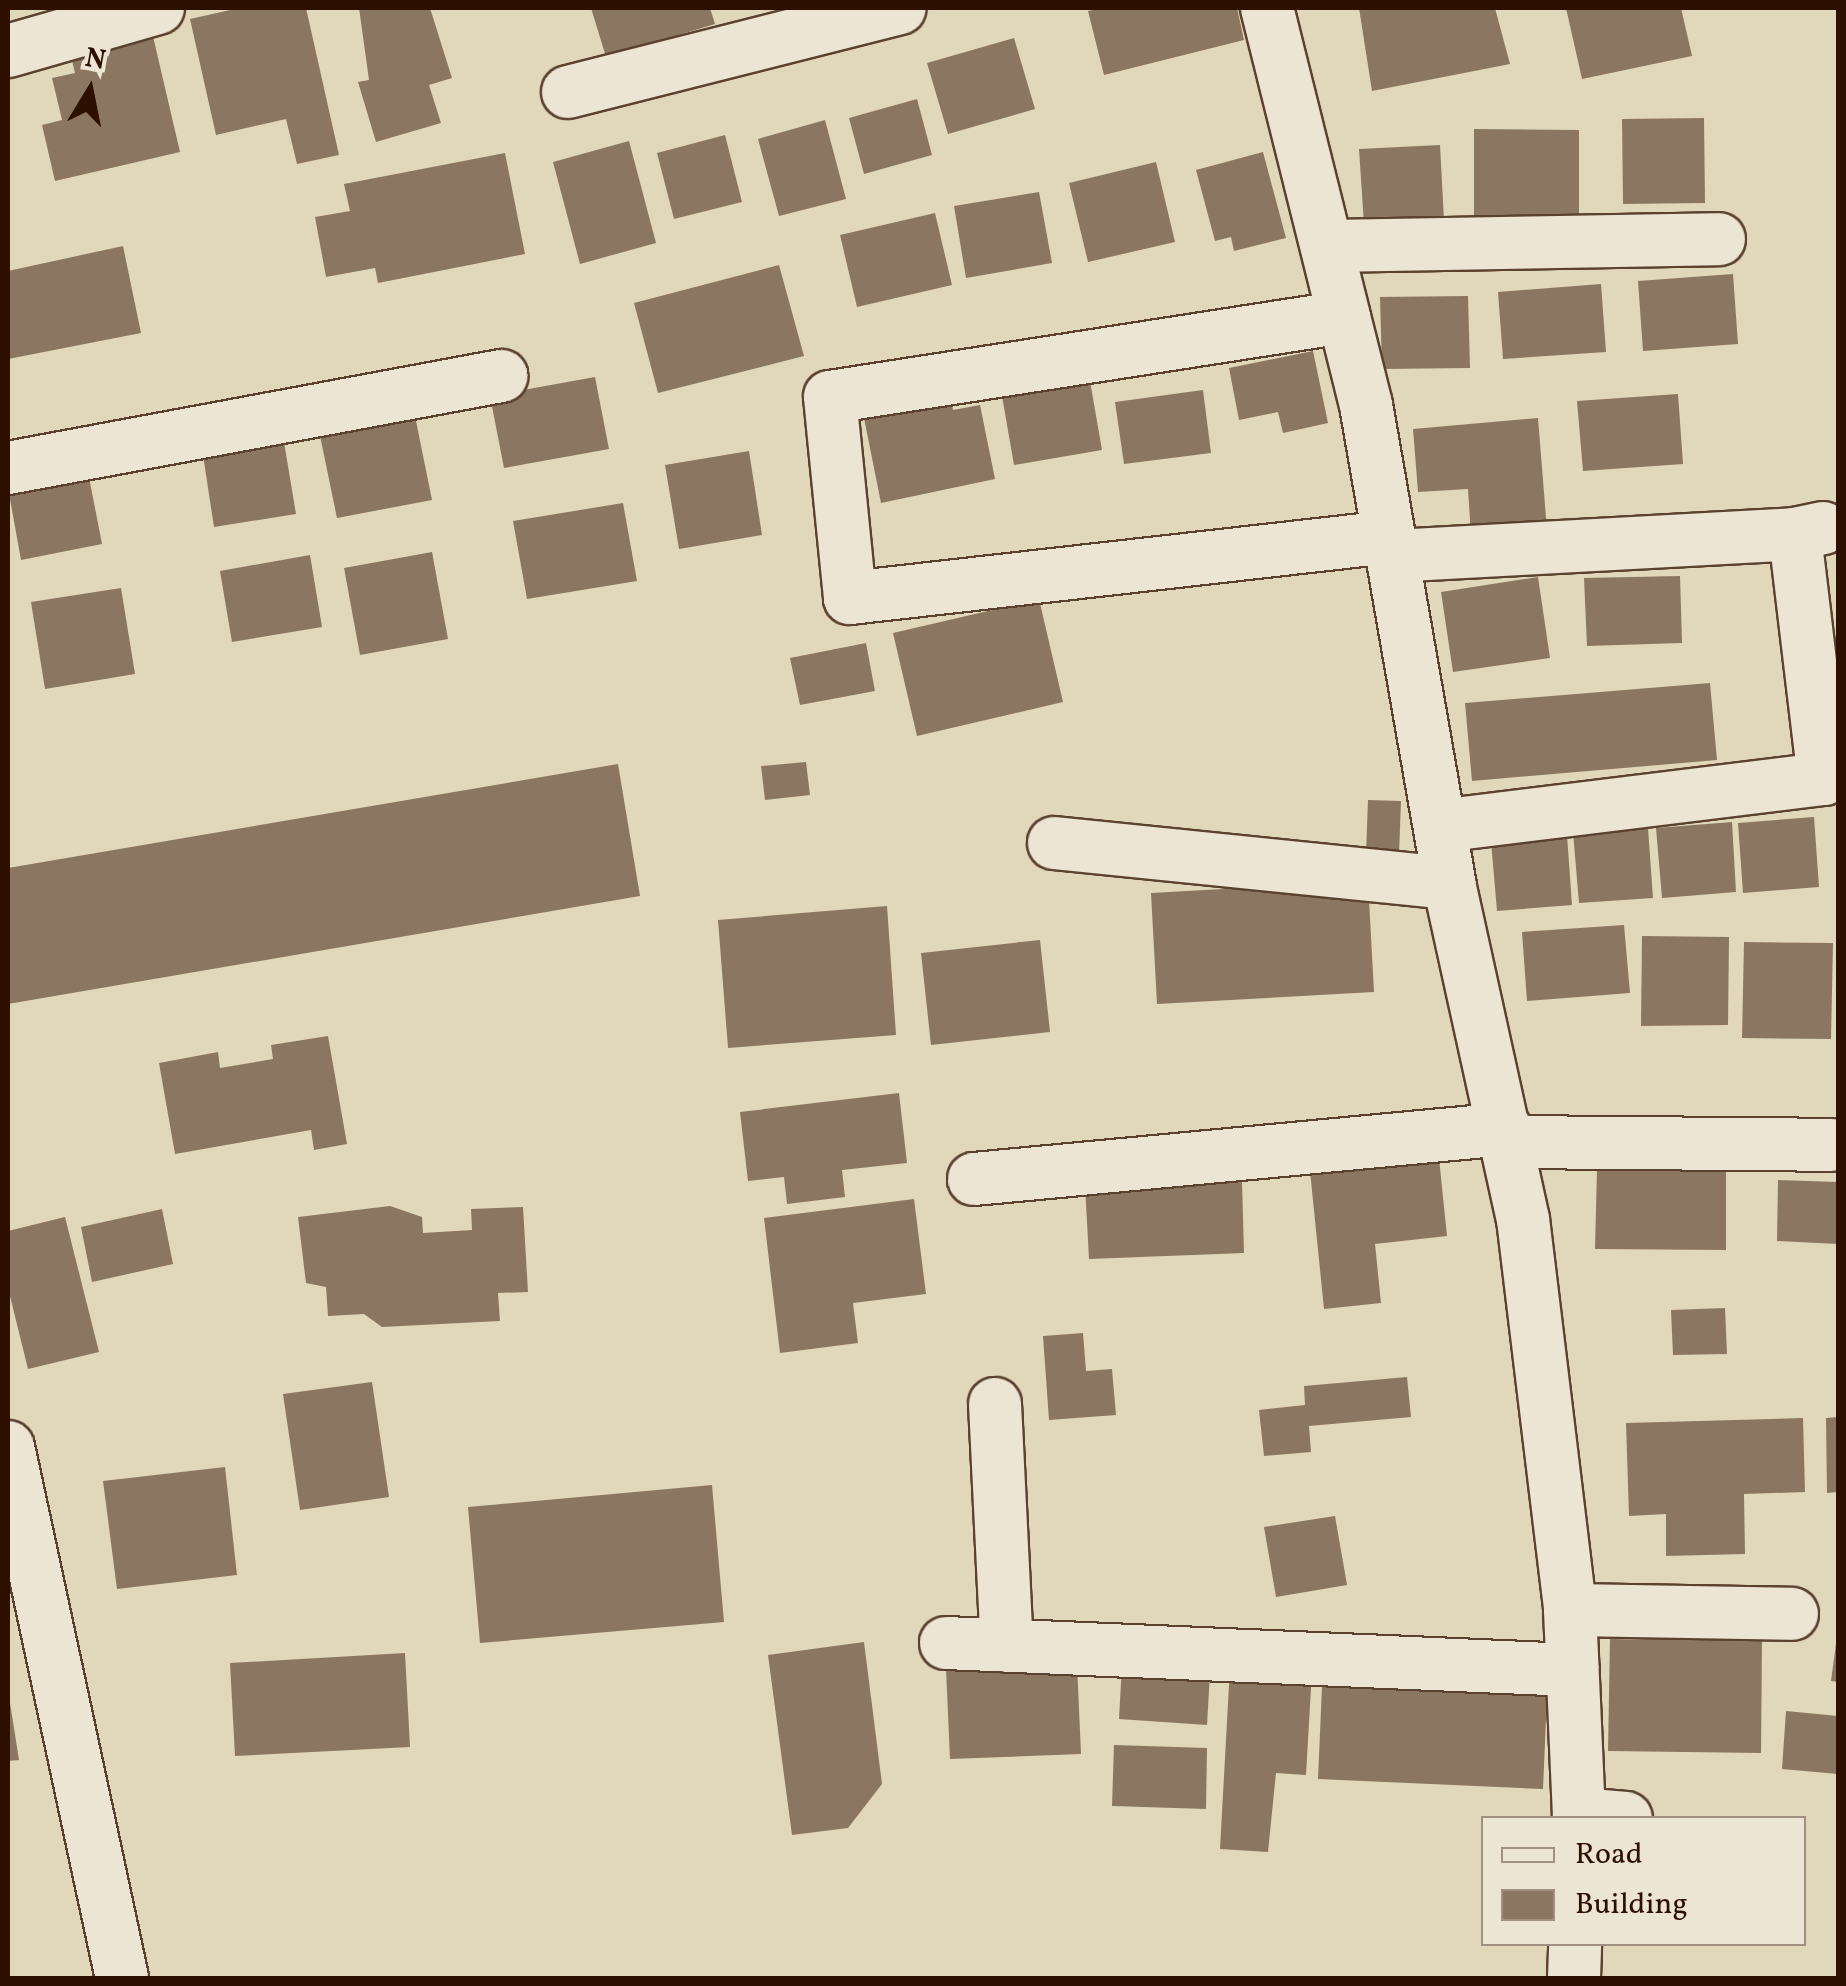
<!DOCTYPE html>
<html>
<head>
<meta charset="utf-8">
<style>
  body { margin:0 }
  #map { position:relative; width:1846px; height:1986px; overflow:hidden; background:#e1d7bb; font-family:Vollkorn,serif }
  div>[style] { position:absolute }
  .building>* { inset:0; background:#8b7761 }
  .roads { filter:drop-shadow(2px 0 #5a422f) drop-shadow(-2px 0 #5a422f) drop-shadow(0 2px #5a422f) drop-shadow(0 -2px #5a422f) }
  .minor>* { height:52px; margin:-26px; padding:0 26px; transform-origin:26px; border-radius:26px; background:#ece5d3 }
  span { translate:-50% -50%; white-space:nowrap; text-align:center; line-height:1.15; -webkit-text-stroke:10px #ece5d3; paint-order:stroke }
  .frame { position:absolute; inset:0; border:10px solid #2d1000; pointer-events:none }
  .legend { position:absolute; left:1481px; top:1816px; width:325px; height:130px; box-sizing:border-box; background:#ece5d3; border:2px solid #a0907f; margin:0; padding:12px 18px; list-style:none; font-size:30px; color:#2d1000 }
  .legend li { display:flex; align-items:center; gap:20px; height:50px }
  .legend b { width:50px; border:2px solid #a0907f }
  .north { position:absolute; left:40px; top:40px; width:100px; height:100px; -webkit-text-stroke:8px #ece5d3; paint-order:stroke; rotate:10deg; font-size:28px; font-weight:700; line-height:40px; text-align:center; color:#2d1000 }
  .north::after { content:''; display:block; margin:auto; width:35px; height:45px; background:#2d1000; clip-path:polygon(50% 0,100% 100%,50% 72%,0 100%) }
</style>
</head>
<body>
<div id="map">
  <div class="building">
    <div style="clip-path:polygon(239px 8px,306px 8px,339px 155px,297px 164px,286px 119px,216px 135px,190px 19px)"></div>
    <div style="clip-path:polygon(359px 8px,430px 8px,452px 78px,429px 85px,441px 123px,376px 142px,358px 82px,369px 80px)"></div>
    <div style="clip-path:polygon(591px 8px,710px 8px,715px 24px,606px 57px)"></div>
    <div style="clip-path:polygon(1103px 8px,1237px 8px,1244px 40px,1104px 75px,1088px 11px)"></div>
    <div style="clip-path:polygon(1359px 8px,1495px 8px,1510px 64px,1372px 91px)"></div>
    <div style="clip-path:polygon(1566px 8px,1681px 8px,1692px 56px,1582px 79px)"></div>
    <div style="clip-path:polygon(152px 32px,180px 152px,55px 181px,42px 125px,62px 120px,52px 78px,75px 73px,70px 52px)"></div>
    <div style="clip-path:polygon(1014px 38px,1035px 109px,948px 134px,927px 63px)"></div>
    <div style="clip-path:polygon(917px 99px,932px 155px,864px 174px,849px 118px)"></div>
    <div style="clip-path:polygon(1704px 118px,1705px 203px,1623px 204px,1622px 119px)"></div>
    <div style="clip-path:polygon(825px 120px,846px 199px,779px 216px,758px 139px)"></div>
    <div style="clip-path:polygon(1474px 129px,1579px 130px,1579px 221px,1474px 222px)"></div>
    <div style="clip-path:polygon(725px 135px,742px 202px,674px 219px,657px 153px)"></div>
    <div style="clip-path:polygon(629px 141px,656px 243px,580px 264px,553px 162px)"></div>
    <div style="clip-path:polygon(1440px 145px,1444px 220px,1364px 224px,1359px 149px)"></div>
    <div style="clip-path:polygon(1263px 152px,1286px 238px,1234px 251px,1231px 237px,1215px 241px,1196px 170px)"></div>
    <div style="clip-path:polygon(505px 153px,525px 254px,378px 283px,375px 268px,326px 277px,315px 217px,350px 211px,344px 184px)"></div>
    <div style="clip-path:polygon(1156px 162px,1175px 242px,1088px 262px,1069px 183px)"></div>
    <div style="clip-path:polygon(1039px 192px,1052px 263px,966px 278px,954px 206px)"></div>
    <div style="clip-path:polygon(935px 213px,952px 285px,857px 307px,840px 235px)"></div>
    <div style="clip-path:polygon(123px 246px,141px 333px,8px 359px,8px 271px)"></div>
    <div style="clip-path:polygon(779px 265px,804px 356px,658px 393px,634px 303px)"></div>
    <div style="clip-path:polygon(1733px 274px,1738px 344px,1643px 351px,1638px 281px)"></div>
    <div style="clip-path:polygon(1601px 284px,1606px 352px,1503px 359px,1498px 292px)"></div>
    <div style="clip-path:polygon(1468px 296px,1470px 368px,1382px 369px,1380px 297px)"></div>
    <div style="clip-path:polygon(1313px 351px,1328px 423px,1283px 433px,1278px 412px,1239px 420px,1229px 368px)"></div>
    <div style="clip-path:polygon(595px 377px,609px 449px,504px 468px,490px 396px)"></div>
    <div style="clip-path:polygon(1090px 381px,1102px 450px,1014px 465px,1002px 396px)"></div>
    <div style="clip-path:polygon(1203px 390px,1211px 453px,1124px 464px,1115px 402px)"></div>
    <div style="clip-path:polygon(1678px 394px,1683px 464px,1583px 471px,1577px 401px)"></div>
    <div style="clip-path:polygon(951px 400px,953px 410px,980px 405px,995px 479px,881px 503px,864px 418px)"></div>
    <div style="clip-path:polygon(415px 416px,432px 500px,337px 518px,319px 431px)"></div>
    <div style="clip-path:polygon(1538px 418px,1547px 530px,1471px 536px,1468px 489px,1418px 492px,1413px 429px)"></div>
    <div style="clip-path:polygon(284px 442px,296px 514px,214px 527px,203px 455px)"></div>
    <div style="clip-path:polygon(749px 451px,762px 535px,679px 549px,665px 465px)"></div>
    <div style="clip-path:polygon(88px 472px,102px 544px,21px 560px,8px 488px)"></div>
    <div style="clip-path:polygon(623px 503px,637px 581px,527px 599px,513px 521px)"></div>
    <div style="clip-path:polygon(432px 552px,448px 639px,360px 655px,344px 568px)"></div>
    <div style="clip-path:polygon(310px 555px,322px 627px,232px 642px,220px 571px)"></div>
    <div style="clip-path:polygon(1680px 576px,1682px 643px,1587px 646px,1584px 578px)"></div>
    <div style="clip-path:polygon(1538px 577px,1550px 658px,1453px 672px,1441px 592px)"></div>
    <div style="clip-path:polygon(121px 588px,135px 674px,45px 689px,31px 602px)"></div>
    <div style="clip-path:polygon(1039px 599px,1063px 702px,917px 736px,893px 633px)"></div>
    <div style="clip-path:polygon(866px 643px,875px 691px,800px 705px,790px 658px)"></div>
    <div style="clip-path:polygon(1710px 683px,1717px 760px,1472px 781px,1465px 703px)"></div>
    <div style="clip-path:polygon(806px 762px,810px 795px,765px 800px,761px 766px)"></div>
    <div style="clip-path:polygon(618px 764px,640px 896px,8px 1004px,8px 868px)"></div>
    <div style="clip-path:polygon(1368px 800px,1401px 801px,1399px 855px,1366px 854px)"></div>
    <div style="clip-path:polygon(1814px 817px,1819px 887px,1743px 893px,1738px 823px)"></div>
    <div style="clip-path:polygon(1732px 822px,1736px 892px,1662px 898px,1656px 828px)"></div>
    <div style="clip-path:polygon(1648px 828px,1653px 898px,1579px 903px,1573px 832px)"></div>
    <div style="clip-path:polygon(1567px 835px,1572px 905px,1497px 911px,1491px 841px)"></div>
    <div style="clip-path:polygon(1368px 881px,1374px 992px,1157px 1004px,1151px 893px)"></div>
    <div style="clip-path:polygon(887px 906px,896px 1035px,728px 1048px,718px 920px)"></div>
    <div style="clip-path:polygon(1624px 925px,1630px 993px,1527px 1001px,1522px 932px)"></div>
    <div style="clip-path:polygon(1642px 936px,1729px 937px,1728px 1025px,1641px 1026px)"></div>
    <div style="clip-path:polygon(1040px 940px,1050px 1032px,931px 1045px,921px 953px)"></div>
    <div style="clip-path:polygon(1744px 942px,1833px 943px,1831px 1039px,1742px 1038px)"></div>
    <div style="clip-path:polygon(328px 1036px,347px 1144px,314px 1150px,311px 1130px,175px 1154px,159px 1063px,218px 1052px,220px 1068px,273px 1059px,271px 1045px)"></div>
    <div style="clip-path:polygon(899px 1093px,907px 1163px,842px 1170px,845px 1197px,787px 1204px,784px 1177px,748px 1181px,740px 1112px)"></div>
    <div style="clip-path:polygon(1439px 1158px,1447px 1236px,1375px 1244px,1381px 1303px,1324px 1309px,1310px 1171px)"></div>
    <div style="clip-path:polygon(1597px 1169px,1726px 1171px,1726px 1250px,1595px 1249px)"></div>
    <div style="clip-path:polygon(1778px 1180px,1838px 1182px,1838px 1244px,1777px 1241px)"></div>
    <div style="clip-path:polygon(1242px 1182px,1244px 1253px,1089px 1259px,1085px 1185px)"></div>
    <div style="clip-path:polygon(914px 1199px,926px 1294px,853px 1303px,858px 1343px,780px 1353px,764px 1218px)"></div>
    <div style="clip-path:polygon(390px 1206px,422px 1217px,423px 1233px,472px 1230px,471px 1209px,523px 1207px,528px 1292px,498px 1293px,500px 1321px,382px 1327px,364px 1314px,328px 1316px,326px 1287px,306px 1283px,298px 1217px)"></div>
    <div style="clip-path:polygon(162px 1209px,173px 1264px,92px 1282px,81px 1227px)"></div>
    <div style="clip-path:polygon(65px 1217px,99px 1352px,28px 1369px,8px 1288px,8px 1231px)"></div>
    <div style="clip-path:polygon(1725px 1308px,1727px 1354px,1673px 1355px,1671px 1310px)"></div>
    <div style="clip-path:polygon(1083px 1333px,1086px 1371px,1112px 1369px,1116px 1415px,1049px 1420px,1043px 1336px)"></div>
    <div style="clip-path:polygon(1407px 1377px,1411px 1417px,1309px 1426px,1311px 1452px,1264px 1456px,1259px 1410px,1305px 1405px,1304px 1386px)"></div>
    <div style="clip-path:polygon(372px 1382px,389px 1497px,300px 1510px,283px 1394px)"></div>
    <div style="clip-path:polygon(1838px 1417px,1838px 1492px,1827px 1493px,1826px 1418px)"></div>
    <div style="clip-path:polygon(1803px 1418px,1805px 1492px,1744px 1494px,1745px 1554px,1666px 1556px,1666px 1514px,1629px 1516px,1626px 1423px)"></div>
    <div style="clip-path:polygon(225px 1467px,237px 1575px,117px 1589px,103px 1481px)"></div>
    <div style="clip-path:polygon(712px 1485px,724px 1622px,480px 1643px,468px 1507px)"></div>
    <div style="clip-path:polygon(1335px 1516px,1347px 1585px,1276px 1597px,1264px 1527px)"></div>
    <div style="clip-path:polygon(1838px 1629px,1838px 1682px,1831px 1681px)"></div>
    <div style="clip-path:polygon(1610px 1639px,1762px 1641px,1761px 1753px,1608px 1751px)"></div>
    <div style="clip-path:polygon(864px 1642px,882px 1784px,848px 1828px,792px 1835px,768px 1655px)"></div>
    <div style="clip-path:polygon(405px 1653px,410px 1747px,235px 1756px,230px 1663px)"></div>
    <div style="clip-path:polygon(1323px 1663px,1548px 1673px,1543px 1789px,1318px 1779px)"></div>
    <div style="clip-path:polygon(1077px 1664px,1081px 1754px,950px 1759px,946px 1669px)"></div>
    <div style="clip-path:polygon(1122px 1665px,1210px 1673px,1207px 1725px,1119px 1719px)"></div>
    <div style="clip-path:polygon(1230px 1667px,1312px 1671px,1306px 1775px,1276px 1773px,1268px 1852px,1220px 1849px)"></div>
    <div style="clip-path:polygon(8px 1690px,19px 1760px,8px 1761px)"></div>
    <div style="clip-path:polygon(1786px 1711px,1838px 1716px,1838px 1774px,1782px 1769px)"></div>
    <div style="clip-path:polygon(1114px 1745px,1207px 1748px,1206px 1809px,1112px 1806px)"></div>
  </div>
  <div class="roads">
    <div class="minor">
      <div style="left:1267px;top:8px;width:409px;rotate:76deg"></div>
      <div style="left:1366px;top:405px;width:485px;rotate:80.1deg"></div>
      <div style="left:1449px;top:883px;width:344px;rotate:77.6deg"></div>
      <div style="left:1523px;top:1219px;width:394px;rotate:83.1deg"></div>
      <div style="left:1570px;top:1610px;width:208px;rotate:87.5deg"></div>
      <div style="left:8px;top:51px;width:156px;rotate:-16deg"></div>
      <div style="left:568px;top:92px;width:342px;rotate:-14.2deg"></div>
      <div style="left:1327px;top:246px;width:392px;rotate:-1deg"></div>
      <div style="left:1344px;top:317px;width:520px;rotate:171.15deg"></div>
      <div style="left:830px;top:397px;width:202px;rotate:84.3deg"></div>
      <div style="left:850px;top:598px;width:542px;rotate:-6.46deg"></div>
      <div style="left:8px;top:468px;width:502px;rotate:-10.57deg"></div>
      <div style="left:1393px;top:556px;width:403px;rotate:-3.1deg"></div>
      <div style="left:1440px;top:826px;width:387px;rotate:-7deg"></div>
      <div style="left:1824px;top:779px;width:247px;rotate:-96.8deg"></div>
      <div style="left:1795px;top:534px;width:29px;rotate:-12deg"></div>
      <div style="left:1054px;top:843px;width:397px;rotate:5.8deg"></div>
      <div style="left:1509px;top:1142px;width:322px;rotate:0.5deg"></div>
      <div style="left:974px;top:1179px;width:534px;rotate:-5.37deg"></div>
      <div style="left:995px;top:1404px;width:242px;rotate:87.2deg"></div>
      <div style="left:8px;top:1447px;width:543px;rotate:77.88deg"></div>
      <div style="left:1570px;top:1610px;width:222px;rotate:1deg"></div>
      <div style="left:946px;top:1643px;width:627px;rotate:2.47deg"></div>
      <div style="left:1579px;top:1814px;width:47px;rotate:4.9deg"></div>
      <div style="left:1574px;top:1978px;width:34px;rotate:-88deg"></div>
    </div>
  </div>
  <div class="frame"></div>
  <ul class="legend">
  <li><b style="height:12px;background:#ece5d3"></b>Road</li>
  <li><b style="height:28px;background:#8b7761"></b>Building</li>
  </ul>
  <div class="north">N</div>
</div>
</body>
</html>
